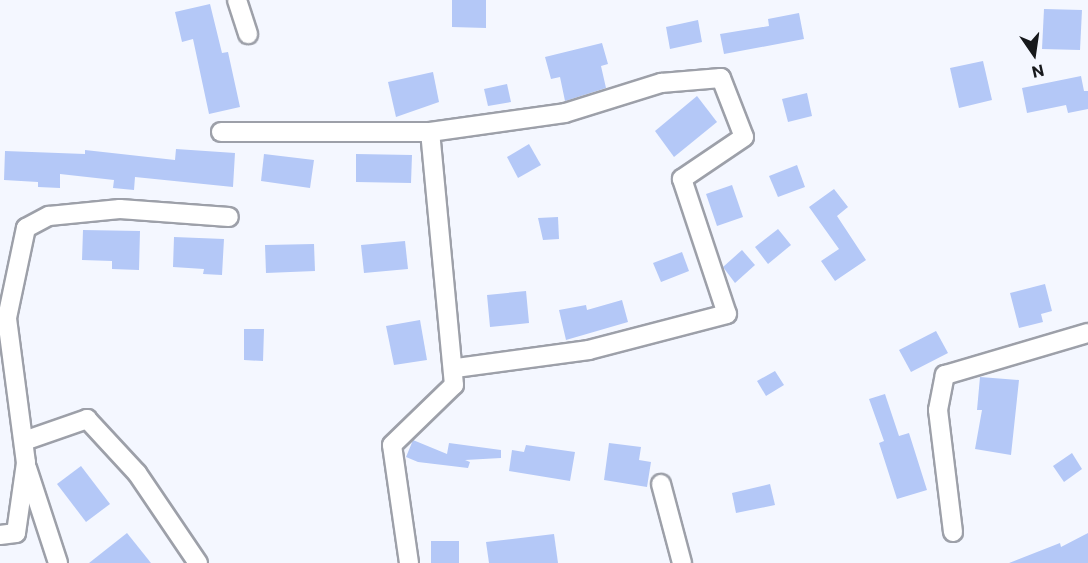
<!DOCTYPE html>
<html>
<head>
<meta charset="utf-8">
<style>
  body { margin:0 }
  #map { position:relative; width:1088px; height:563px; overflow:hidden; background:#f4f7ff; font-family:Commissioner,sans-serif }
  div>[style] { position:absolute }
  .building>* { inset:0; background:#b4c8f7 }
  .roads { filter:drop-shadow(2px 0 #9da0a9) drop-shadow(-2px 0 #9da0a9) drop-shadow(0 2px #9da0a9) drop-shadow(0 -2px #9da0a9) }
  .street>* { height:18px; margin:-9px; padding:0 9px; transform-origin:9px; border-radius:9px; background:#fff }
  span { translate:-50% -50%; white-space:nowrap; text-align:center; line-height:1.15; -webkit-text-stroke:5px #f4f7ff; paint-order:stroke }
  .north { position:absolute; left:1004px; top:24px; width:60px; height:60px; -webkit-text-stroke:4px #f4f7ff; paint-order:stroke; rotate:167deg; font-size:16px; font-weight:700; line-height:24px; text-align:center; color:#17191c }
  .north::after { content:''; display:block; margin:auto; width:21px; height:27px; background:#17191c; clip-path:polygon(50% 0,100% 100%,50% 72%,0 100%) }
</style>
</head>
<body>
<div id="map">
  <div class="building">
    <div style="clip-path:polygon(452px 0,486px 0,486px 28px,452px 27px)"></div>
    <div style="clip-path:polygon(210px 4px,222px 53px,228px 52px,240px 107px,209px 114px,193px 39px,182px 42px,175px 12px)"></div>
    <div style="clip-path:polygon(1044px 9px,1082px 10px,1080px 50px,1042px 49px)"></div>
    <div style="clip-path:polygon(799px 13px,804px 39px,724px 54px,720px 34px,769px 26px,768px 19px)"></div>
    <div style="clip-path:polygon(698px 20px,702px 42px,670px 49px,666px 27px)"></div>
    <div style="clip-path:polygon(602px 43px,608px 64px,601px 66px,606px 88px,565px 101px,560px 77px,551px 79px,545px 57px)"></div>
    <div style="clip-path:polygon(983px 61px,992px 100px,959px 108px,950px 68px)"></div>
    <div style="clip-path:polygon(433px 72px,439px 102px,396px 117px,388px 82px)"></div>
    <div style="clip-path:polygon(1081px 76px,1084px 91px,1088px 91px,1088px 109px,1068px 113px,1066px 105px,1027px 113px,1022px 88px)"></div>
    <div style="clip-path:polygon(507px 84px,511px 102px,488px 106px,484px 89px)"></div>
    <div style="clip-path:polygon(807px 93px,812px 116px,788px 122px,782px 99px)"></div>
    <div style="clip-path:polygon(697px 96px,717px 122px,674px 157px,655px 131px)"></div>
    <div style="clip-path:polygon(529px 144px,541px 165px,518px 178px,507px 157px)"></div>
    <div style="clip-path:polygon(176px 149px,235px 153px,233px 187px,135px 177px,134px 190px,113px 188px,114px 180px,60px 174px,60px 188px,38px 187px,38px 182px,4px 180px,5px 151px,85px 154px,85px 150px,175px 160px)"></div>
    <div style="clip-path:polygon(264px 154px,314px 160px,310px 188px,261px 181px)"></div>
    <div style="clip-path:polygon(356px 154px,412px 155px,411px 183px,356px 182px)"></div>
    <div style="clip-path:polygon(797px 165px,805px 187px,778px 197px,769px 176px)"></div>
    <div style="clip-path:polygon(732px 185px,743px 217px,717px 226px,706px 194px)"></div>
    <div style="clip-path:polygon(834px 189px,848px 207px,837px 216px,866px 260px,835px 281px,821px 261px,839px 249px,809px 207px)"></div>
    <div style="clip-path:polygon(558px 217px,559px 239px,543px 240px,538px 218px)"></div>
    <div style="clip-path:polygon(778px 229px,791px 245px,768px 264px,755px 247px)"></div>
    <div style="clip-path:polygon(83px 230px,140px 231px,139px 270px,112px 269px,112px 261px,82px 260px)"></div>
    <div style="clip-path:polygon(174px 237px,224px 239px,222px 275px,203px 274px,204px 269px,173px 267px)"></div>
    <div style="clip-path:polygon(405px 241px,408px 269px,364px 273px,361px 245px)"></div>
    <div style="clip-path:polygon(314px 244px,315px 271px,266px 273px,265px 245px)"></div>
    <div style="clip-path:polygon(742px 250px,755px 265px,735px 283px,723px 267px)"></div>
    <div style="clip-path:polygon(682px 252px,689px 271px,661px 282px,653px 263px)"></div>
    <div style="clip-path:polygon(1045px 284px,1052px 311px,1041px 314px,1043px 322px,1019px 328px,1010px 293px)"></div>
    <div style="clip-path:polygon(526px 291px,529px 323px,490px 327px,487px 295px)"></div>
    <div style="clip-path:polygon(622px 300px,628px 322px,566px 340px,559px 310px,586px 305px,587px 310px)"></div>
    <div style="clip-path:polygon(420px 320px,427px 360px,394px 365px,386px 326px)"></div>
    <div style="clip-path:polygon(244px 329px,264px 329px,263px 361px,244px 360px)"></div>
    <div style="clip-path:polygon(936px 331px,948px 353px,911px 372px,899px 350px)"></div>
    <div style="clip-path:polygon(775px 371px,784px 385px,766px 396px,757px 381px)"></div>
    <div style="clip-path:polygon(980px 377px,1019px 380px,1011px 455px,975px 449px,982px 410px,977px 410px)"></div>
    <div style="clip-path:polygon(885px 394px,899px 436px,909px 433px,927px 490px,897px 499px,879px 443px,884px 441px,869px 399px)"></div>
    <div style="clip-path:polygon(413px 440px,447px 454px,449px 443px,501px 450px,501px 458px,465px 460px,470px 462px,468px 468px,418px 462px,406px 457px)"></div>
    <div style="clip-path:polygon(609px 443px,641px 447px,639px 460px,651px 462px,647px 487px,604px 480px)"></div>
    <div style="clip-path:polygon(526px 445px,575px 452px,570px 481px,509px 471px,512px 450px,524px 452px)"></div>
    <div style="clip-path:polygon(1072px 453px,1082px 469px,1064px 482px,1053px 466px)"></div>
    <div style="clip-path:polygon(81px 466px,110px 504px,86px 522px,57px 484px)"></div>
    <div style="clip-path:polygon(770px 484px,775px 505px,736px 513px,732px 493px)"></div>
    <div style="clip-path:polygon(127px 533px,151px 563px,89px 563px)"></div>
    <div style="clip-path:polygon(1088px 533px,1088px 563px,1009px 563px,1060px 543px,1061px 547px)"></div>
    <div style="clip-path:polygon(554px 534px,558px 563px,489px 563px,486px 542px)"></div>
    <div style="clip-path:polygon(431px 541px,459px 541px,459px 563px,431px 563px)"></div>
  </div>
  <div class="roads">
    <div class="street">
      <div style="left:237px;top:0;width:36px;rotate:72deg"></div>
      <div style="left:221px;top:132px;width:209px"></div>
      <div style="left:430px;top:132px;width:136px;rotate:-8deg"></div>
      <div style="left:565px;top:113px;width:101px;rotate:-17.4deg"></div>
      <div style="left:661px;top:83px;width:60px;rotate:-4.8deg"></div>
      <div style="left:721px;top:78px;width:63px;rotate:68.7deg"></div>
      <div style="left:744px;top:137px;width:75px;rotate:145.9deg"></div>
      <div style="left:682px;top:179px;width:142px;rotate:71.6deg"></div>
      <div style="left:727px;top:314px;width:143px;rotate:165.4deg"></div>
      <div style="left:589px;top:350px;width:135px;rotate:172.3deg"></div>
      <div style="left:24px;top:441px;width:67px;rotate:-19.2deg"></div>
      <div style="left:87px;top:419px;width:74px;rotate:47.2deg"></div>
      <div style="left:137px;top:473px;width:109px;rotate:55.9deg"></div>
      <div style="left:27px;top:468px;width:100px;rotate:71.9deg"></div>
      <div style="left:661px;top:484px;width:82px;rotate:75.1deg"></div>
      <div style="left:953px;top:532px;width:123px;rotate:-97deg"></div>
      <div style="left:938px;top:410px;width:36px;rotate:-79deg"></div>
      <div style="left:945px;top:375px;width:149px;rotate:-16.4deg"></div>
      <div style="left:0;top:535px;width:16px;rotate:-7deg"></div>
      <div style="left:16px;top:533px;width:71px;rotate:-81.9deg"></div>
      <div style="left:26px;top:463px;width:146px;rotate:-97.5deg"></div>
      <div style="left:7px;top:318px;width:92px;rotate:-78.1deg"></div>
      <div style="left:26px;top:228px;width:26px;rotate:-28deg"></div>
      <div style="left:49px;top:216px;width:71px;rotate:-5.6deg"></div>
      <div style="left:120px;top:209px;width:109px;rotate:4.2deg"></div>
      <div style="left:409px;top:563px;width:119px;rotate:-98.2deg"></div>
      <div style="left:392px;top:445px;width:86px;rotate:-44.1deg"></div>
      <div style="left:454px;top:385px;width:254px;rotate:-95.4deg"></div>
    </div>
  </div>
  <div class="north">N</div>
</div>
</body>
</html>
